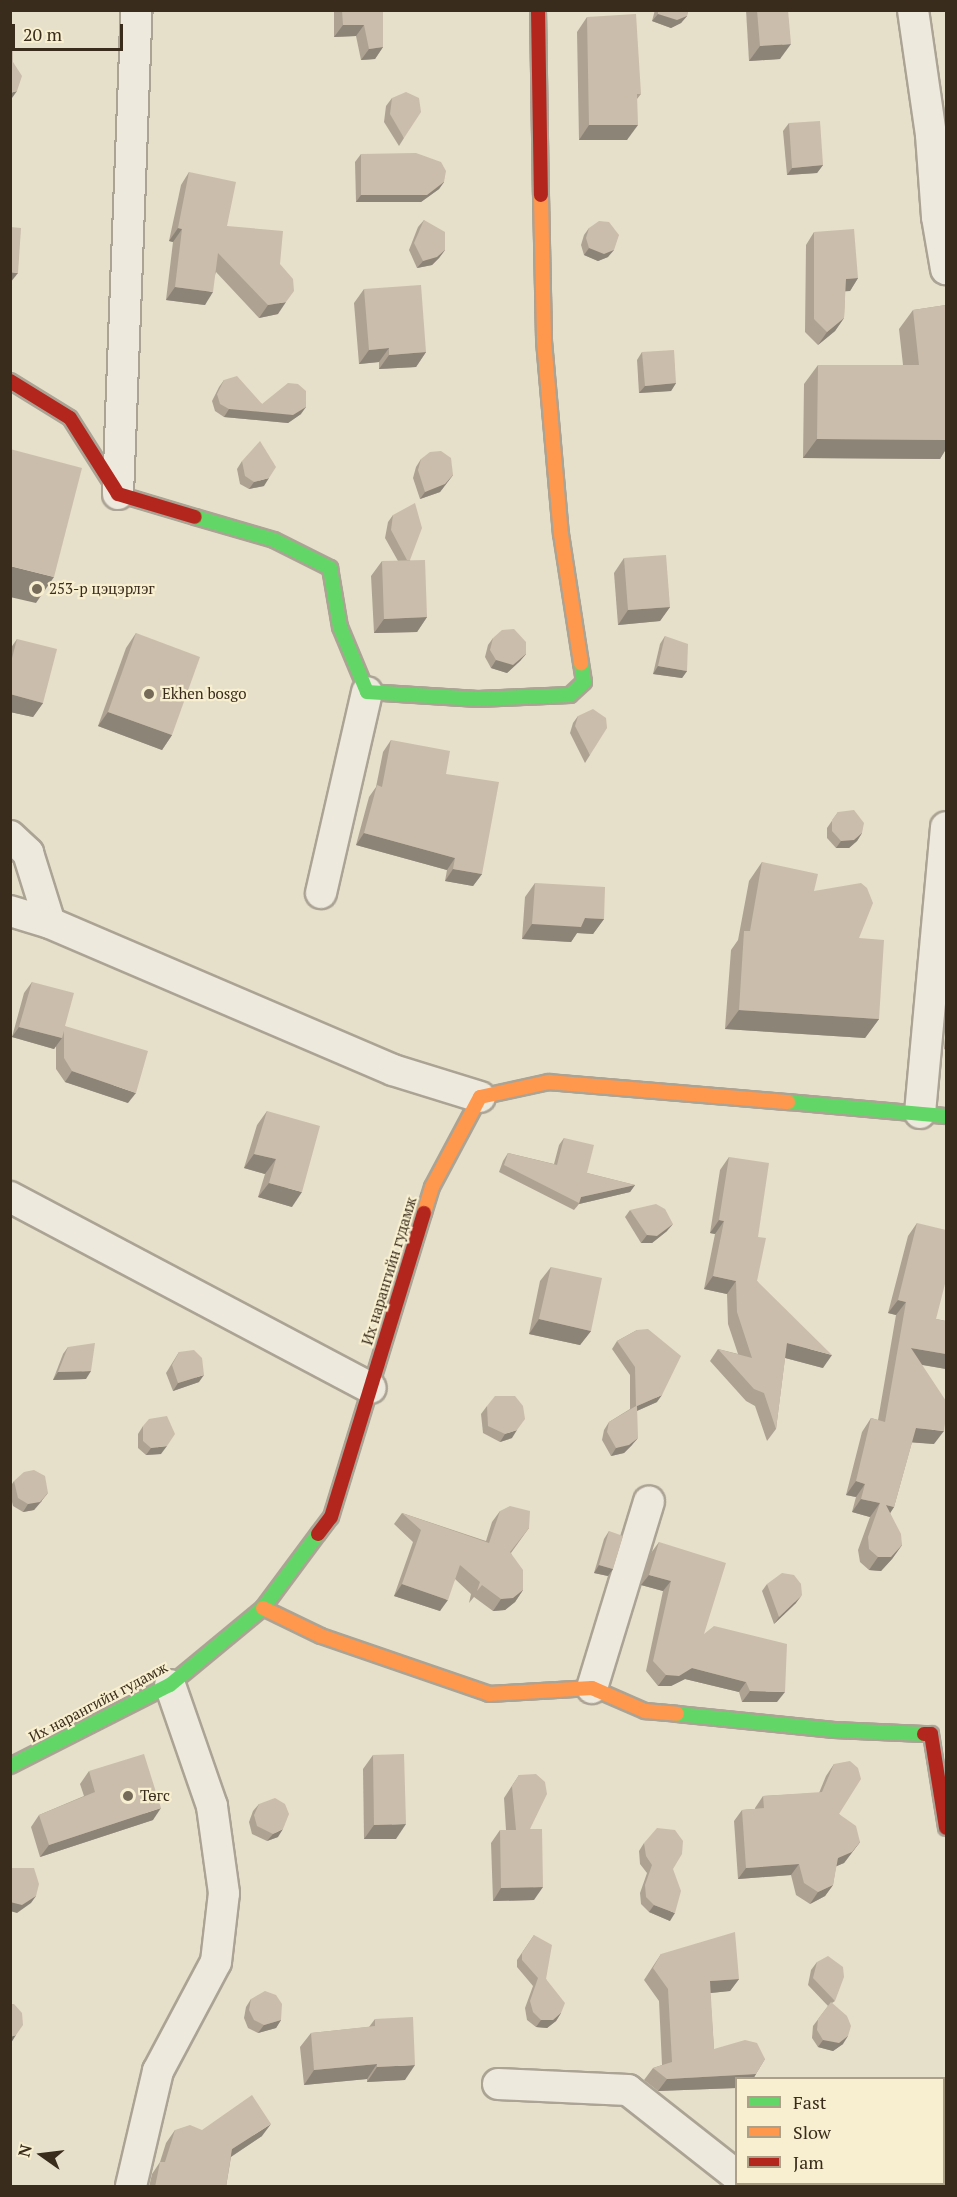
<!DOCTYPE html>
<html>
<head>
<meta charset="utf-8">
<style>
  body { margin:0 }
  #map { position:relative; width:957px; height:2197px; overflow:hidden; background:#e6dfca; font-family:"PT Serif",serif }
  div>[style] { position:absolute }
  .roads { filter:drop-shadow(2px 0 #aba394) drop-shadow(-2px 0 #aba394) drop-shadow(0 2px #aba394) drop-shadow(0 -2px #aba394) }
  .street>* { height:30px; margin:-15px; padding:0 15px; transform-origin:15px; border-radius:15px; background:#ede9dd }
  .fast>* { height:14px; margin:-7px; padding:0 7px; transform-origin:7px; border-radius:7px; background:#63d668 }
  .slow>* { height:14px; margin:-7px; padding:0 7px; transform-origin:7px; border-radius:7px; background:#ff974d }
  .jam>* { height:14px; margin:-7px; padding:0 7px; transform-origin:7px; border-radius:7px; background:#b3261e }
  .wall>* { inset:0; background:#aea393 }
  .shaded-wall>* { inset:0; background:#8d8478 }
  .building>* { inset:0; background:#cabdab }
  .dots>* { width:16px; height:16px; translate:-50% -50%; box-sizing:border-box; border:3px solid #f8efd0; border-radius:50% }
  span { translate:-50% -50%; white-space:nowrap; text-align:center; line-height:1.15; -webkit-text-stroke:4.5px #f8efd0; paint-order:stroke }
  .poi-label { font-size:15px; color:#3a2c1c }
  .left { translate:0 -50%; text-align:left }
  .street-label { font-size:15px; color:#3a2c1c }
  .frame { position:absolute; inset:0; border:12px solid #3a2c1c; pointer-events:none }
  .legend { position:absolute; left:735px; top:2077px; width:210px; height:108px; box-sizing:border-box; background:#f8efd0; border:2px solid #aca188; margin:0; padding:8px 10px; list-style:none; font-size:18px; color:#3a2c1c }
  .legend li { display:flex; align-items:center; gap:12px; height:30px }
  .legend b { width:30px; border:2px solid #aca188 }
  .north { position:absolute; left:12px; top:2125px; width:60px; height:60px; -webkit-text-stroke:4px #f8efd0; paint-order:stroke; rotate:284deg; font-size:16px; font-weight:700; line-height:24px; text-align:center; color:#3a2c1c }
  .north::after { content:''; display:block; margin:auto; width:21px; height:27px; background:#3a2c1c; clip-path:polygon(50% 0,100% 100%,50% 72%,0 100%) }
  .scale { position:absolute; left:12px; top:24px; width:111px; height:27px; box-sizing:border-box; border:3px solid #3a2c1c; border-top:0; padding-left:8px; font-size:18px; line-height:21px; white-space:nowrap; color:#3a2c1c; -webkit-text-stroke:4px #f8efd0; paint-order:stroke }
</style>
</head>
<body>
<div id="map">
  <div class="roads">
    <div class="street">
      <div style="left:913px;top:10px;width:126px;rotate:81.8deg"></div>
      <div style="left:931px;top:135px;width:82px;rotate:85.8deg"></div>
      <div style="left:937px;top:217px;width:53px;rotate:80.2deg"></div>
      <div style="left:118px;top:494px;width:484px;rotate:-87.8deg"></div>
      <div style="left:10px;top:836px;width:25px;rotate:43deg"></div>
      <div style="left:28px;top:853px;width:73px;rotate:72.6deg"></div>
      <div style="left:321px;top:893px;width:206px;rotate:-77.1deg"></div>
      <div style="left:10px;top:911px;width:42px;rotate:16.7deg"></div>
      <div style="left:50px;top:923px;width:373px;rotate:23.2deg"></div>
      <div style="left:393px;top:1070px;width:91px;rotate:17.2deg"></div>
      <div style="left:920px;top:1113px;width:287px;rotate:-84.8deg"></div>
      <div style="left:10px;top:1197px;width:408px;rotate:27.9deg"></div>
      <div style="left:592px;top:1688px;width:195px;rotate:-73deg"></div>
      <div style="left:498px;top:2084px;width:130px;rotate:2.6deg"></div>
      <div style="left:628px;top:2090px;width:137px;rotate:38.2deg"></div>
      <div style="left:944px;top:2137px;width:4px;rotate:-56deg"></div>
      <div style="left:131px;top:2186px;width:118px;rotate:-76.8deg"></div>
      <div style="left:158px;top:2071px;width:123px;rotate:-62deg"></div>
      <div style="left:216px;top:1962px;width:69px;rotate:-83.4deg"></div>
      <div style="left:224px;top:1893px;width:88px;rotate:-97.9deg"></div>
      <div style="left:212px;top:1806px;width:128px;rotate:-109.1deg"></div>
      <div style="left:899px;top:2186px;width:3px;rotate:-45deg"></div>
    </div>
    <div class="fast">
      <div style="left:195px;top:517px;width:82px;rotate:16.2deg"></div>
      <div style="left:274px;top:540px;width:63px;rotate:26.6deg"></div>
      <div style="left:330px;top:568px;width:60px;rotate:80.4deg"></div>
      <div style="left:340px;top:627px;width:70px;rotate:67.4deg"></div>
      <div style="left:367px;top:692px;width:111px;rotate:3.6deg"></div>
      <div style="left:478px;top:699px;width:92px;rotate:-2.5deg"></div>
      <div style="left:570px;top:695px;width:19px;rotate:-43deg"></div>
      <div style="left:584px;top:682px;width:19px;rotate:-99deg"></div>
      <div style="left:788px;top:1102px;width:159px;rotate:5.1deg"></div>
      <div style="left:677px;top:1714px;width:158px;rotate:5.8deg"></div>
      <div style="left:834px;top:1730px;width:90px;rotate:2.5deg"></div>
      <div style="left:10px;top:1766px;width:179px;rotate:-26.9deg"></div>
      <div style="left:170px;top:1685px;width:121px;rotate:-39.6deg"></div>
      <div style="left:263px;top:1608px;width:92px;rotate:-53.4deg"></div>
    </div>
    <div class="slow">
      <div style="left:541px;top:195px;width:146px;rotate:88.8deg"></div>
      <div style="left:544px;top:341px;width:194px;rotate:85deg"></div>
      <div style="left:561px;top:534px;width:131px;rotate:81.2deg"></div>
      <div style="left:424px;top:1213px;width:27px;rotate:-73deg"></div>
      <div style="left:432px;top:1187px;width:102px;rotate:-61.9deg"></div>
      <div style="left:480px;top:1097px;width:71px;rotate:-12.3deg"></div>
      <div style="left:549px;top:1082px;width:240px;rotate:4.8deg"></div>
      <div style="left:263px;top:1608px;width:64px;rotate:25.8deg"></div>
      <div style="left:321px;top:1636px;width:178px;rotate:19deg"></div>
      <div style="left:489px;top:1694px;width:103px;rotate:-3.3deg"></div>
      <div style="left:592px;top:1688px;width:58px;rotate:23.5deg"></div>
      <div style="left:645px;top:1711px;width:32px;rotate:5deg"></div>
    </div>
    <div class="jam">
      <div style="left:538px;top:10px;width:185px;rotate:89.1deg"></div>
      <div style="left:10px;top:381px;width:70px;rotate:31.7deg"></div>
      <div style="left:70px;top:418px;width:90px;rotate:57.7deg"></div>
      <div style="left:118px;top:494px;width:80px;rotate:16.6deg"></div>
      <div style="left:318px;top:1534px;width:21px;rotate:-53deg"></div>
      <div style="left:331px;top:1517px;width:318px;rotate:-73deg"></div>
      <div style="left:924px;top:1734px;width:7px"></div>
      <div style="left:931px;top:1734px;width:95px;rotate:80.9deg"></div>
    </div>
  </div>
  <div class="wall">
    <div style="clip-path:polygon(334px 10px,383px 10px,383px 47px,375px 59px,361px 60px,356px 36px,334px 37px)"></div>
    <div style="clip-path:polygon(655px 10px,688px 10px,687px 16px,681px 23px,671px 28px,652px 21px)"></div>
    <div style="clip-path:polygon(746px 10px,788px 10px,780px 59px,749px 61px)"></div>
    <div style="clip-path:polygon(587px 17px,641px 94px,637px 99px,627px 140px,579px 140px,577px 32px)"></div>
    <div style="clip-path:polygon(392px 98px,404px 138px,399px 146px,384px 122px,386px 106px)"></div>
    <div style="clip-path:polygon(789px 123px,823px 165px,817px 173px,787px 175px,783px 131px)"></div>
    <div style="clip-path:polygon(361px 154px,444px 182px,439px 189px,421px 202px,356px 202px,355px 162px)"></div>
    <div style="clip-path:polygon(189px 172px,227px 226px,280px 264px,278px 314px,259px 318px,216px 272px,205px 305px,166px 300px,173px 242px,169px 241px,181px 185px)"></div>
    <div style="clip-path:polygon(424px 220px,445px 250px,439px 258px,432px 265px,417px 268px,409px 250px,418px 227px)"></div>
    <div style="clip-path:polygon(589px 228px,608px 257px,598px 261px,584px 255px,581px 245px,584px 235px)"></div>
    <div style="clip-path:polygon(814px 232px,858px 278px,850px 291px,845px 291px,844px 318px,835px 331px,818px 345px,805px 332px,806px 245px)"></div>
    <div style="clip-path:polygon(364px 289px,426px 352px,416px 367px,379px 369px,379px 362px,359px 364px,354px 303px)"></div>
    <div style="clip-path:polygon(946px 305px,946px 449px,940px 459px,803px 458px,804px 384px,818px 365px,903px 365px,899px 329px,913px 310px)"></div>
    <div style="clip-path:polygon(642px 352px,676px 383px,671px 391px,639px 393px,637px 360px)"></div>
    <div style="clip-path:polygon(224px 380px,262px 404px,301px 414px,288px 423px,224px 417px,215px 411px,212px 401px,219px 387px)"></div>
    <div style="clip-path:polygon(421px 459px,453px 475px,440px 492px,420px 499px,413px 478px,416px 467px)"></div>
    <div style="clip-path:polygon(242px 461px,264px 486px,249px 489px,240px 484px,237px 469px)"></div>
    <div style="clip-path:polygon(393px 515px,410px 560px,427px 617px,417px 632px,374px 633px,371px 576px,382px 561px,398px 561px,385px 538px,388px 522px)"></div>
    <div style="clip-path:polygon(624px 558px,670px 607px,660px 621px,618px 625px,614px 573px)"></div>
    <div style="clip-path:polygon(136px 633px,172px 735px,162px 750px,98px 726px,126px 648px)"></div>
    <div style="clip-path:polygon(665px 636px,687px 671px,682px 678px,653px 674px,660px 644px)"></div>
    <div style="clip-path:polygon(493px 638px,526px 654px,520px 661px,507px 673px,491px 668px,485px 657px,488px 645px)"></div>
    <div style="clip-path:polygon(17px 639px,43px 703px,33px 717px,10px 712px,10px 649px)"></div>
    <div style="clip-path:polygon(578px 716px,590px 755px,585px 763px,570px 733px,573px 723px)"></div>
    <div style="clip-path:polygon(391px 740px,446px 774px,482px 874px,473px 886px,445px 881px,447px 870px,356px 845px,369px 797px,376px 787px,383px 752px)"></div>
    <div style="clip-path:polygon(838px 812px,862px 833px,857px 841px,849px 848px,836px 848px,827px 838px,827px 828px)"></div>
    <div style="clip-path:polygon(762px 862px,814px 891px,859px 938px,879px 1019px,865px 1038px,725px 1029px,731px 950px,738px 940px,749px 881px)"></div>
    <div style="clip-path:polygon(535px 883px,604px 919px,593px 934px,577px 933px,571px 942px,522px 939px,525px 897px)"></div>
    <div style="clip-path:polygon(32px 982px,65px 1026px,128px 1103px,65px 1082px,56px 1069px,56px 1046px,54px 1049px,12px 1037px,24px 993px)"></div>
    <div style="clip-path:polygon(946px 1022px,946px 1050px,944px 1049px)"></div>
    <div style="clip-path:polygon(267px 1111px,292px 1207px,258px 1197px,265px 1174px,244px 1168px,257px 1125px)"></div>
    <div style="clip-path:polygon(564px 1138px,587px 1173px,635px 1185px,630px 1192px,579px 1204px,574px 1210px,499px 1172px,503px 1161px,508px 1153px,554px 1164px,559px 1145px)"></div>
    <div style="clip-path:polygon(729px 1157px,758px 1237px,757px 1281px,823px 1368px,785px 1358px,776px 1429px,767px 1441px,755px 1406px,746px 1401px,710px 1361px,718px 1349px,738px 1354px,728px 1324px,727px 1294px,704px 1289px,715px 1234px,710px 1233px,720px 1170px)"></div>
    <div style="clip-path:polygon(630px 1210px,667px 1231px,652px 1243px,641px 1243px,625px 1217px)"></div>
    <div style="clip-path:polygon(917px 1223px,936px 1319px,946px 1321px,946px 1369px,922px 1365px,934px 1444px,912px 1442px,894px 1507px,890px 1513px,902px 1545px,892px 1559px,881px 1571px,869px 1570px,860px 1562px,858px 1550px,870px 1517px,852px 1512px,856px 1497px,846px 1495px,862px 1432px,871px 1418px,878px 1420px,896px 1315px,888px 1313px,908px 1236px)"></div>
    <div style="clip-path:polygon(551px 1267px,591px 1331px,580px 1345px,529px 1334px,540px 1281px)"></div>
    <div style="clip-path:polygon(637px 1330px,657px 1402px,637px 1411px,632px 1445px,624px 1453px,611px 1456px,602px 1440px,604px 1430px,609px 1422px,630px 1409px,630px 1375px,612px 1349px,617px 1341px)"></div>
    <div style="clip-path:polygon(68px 1347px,86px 1379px,53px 1380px,63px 1354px)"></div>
    <div style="clip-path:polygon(179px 1352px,199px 1382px,173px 1391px,166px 1373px)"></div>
    <div style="clip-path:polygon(487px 1406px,512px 1438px,500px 1442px,483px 1433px,481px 1414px)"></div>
    <div style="clip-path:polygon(143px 1426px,161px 1454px,146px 1455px,138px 1448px,138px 1434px)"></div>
    <div style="clip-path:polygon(14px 1481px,42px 1501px,34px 1510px,23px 1512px,13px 1506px,10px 1494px,10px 1487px)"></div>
    <div style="clip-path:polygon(500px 1511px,529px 1528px,511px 1553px,523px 1590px,515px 1602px,505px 1610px,493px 1611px,474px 1597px,469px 1603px,471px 1594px,455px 1579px,440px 1611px,394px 1596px,413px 1542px,394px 1524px,402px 1513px,486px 1541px,492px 1522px)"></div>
    <div style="clip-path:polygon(609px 1531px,613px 1569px,608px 1576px,594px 1573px,604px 1539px)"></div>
    <div style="clip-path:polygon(659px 1542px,704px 1634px,777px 1702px,742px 1702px,739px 1692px,685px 1679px,671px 1686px,658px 1686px,646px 1671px,663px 1591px,641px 1585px,651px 1553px)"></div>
    <div style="clip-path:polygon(767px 1584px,796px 1603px,774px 1624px,762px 1591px)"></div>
    <div style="clip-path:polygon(373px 1755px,396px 1839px,364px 1839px,363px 1769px)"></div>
    <div style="clip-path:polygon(834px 1764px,839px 1814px,860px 1842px,844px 1863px,836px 1866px,833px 1885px,825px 1896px,810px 1904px,796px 1895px,791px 1875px,738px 1879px,734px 1821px,742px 1810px,755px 1809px,755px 1808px,763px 1796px,819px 1793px,826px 1776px)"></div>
    <div style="clip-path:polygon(89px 1771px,153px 1820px,40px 1857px,31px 1827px,39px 1815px,84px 1796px,80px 1784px)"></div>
    <div style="clip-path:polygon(519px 1775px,530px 1829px,534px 1900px,493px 1901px,491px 1843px,500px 1830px,506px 1830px,504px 1798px)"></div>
    <div style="clip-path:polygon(259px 1804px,278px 1837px,267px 1841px,252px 1834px,249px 1822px,253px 1811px)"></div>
    <div style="clip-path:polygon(644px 1843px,673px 1869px,670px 1921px,649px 1912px,641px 1904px,640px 1893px,647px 1873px,640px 1864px,639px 1851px)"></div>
    <div style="clip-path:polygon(534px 1935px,546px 1979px,561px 2013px,556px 2021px,547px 2028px,536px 2027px,527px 2020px,525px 2008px,533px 1986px,517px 1967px,517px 1960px)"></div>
    <div style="clip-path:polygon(661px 1954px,739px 1979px,730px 1991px,710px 1993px,714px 2049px,765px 2059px,753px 2079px,736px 2079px,736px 2088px,658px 2091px,644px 2080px,653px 2068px,662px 2065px,659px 2001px,644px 1980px)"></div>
    <div style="clip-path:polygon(817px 1962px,835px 2001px,832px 2003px,843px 2044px,833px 2051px,818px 2047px,812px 2038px,813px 2026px,828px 2006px,808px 1985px,811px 1970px)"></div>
    <div style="clip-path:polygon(251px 1999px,281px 2020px,276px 2028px,258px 2033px,248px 2028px,244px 2018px,246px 2007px)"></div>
    <div style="clip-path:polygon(375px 2019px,405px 2080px,367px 2082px,367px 2079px,304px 2085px,300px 2047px,311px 2033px,369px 2027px)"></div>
    <div style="clip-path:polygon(175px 2130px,262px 2136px,231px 2157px,226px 2187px,149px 2187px,152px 2174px,160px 2162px,166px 2143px)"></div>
  </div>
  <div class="shaded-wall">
    <div style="clip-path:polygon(658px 14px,687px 16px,681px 23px,671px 28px,652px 21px)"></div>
    <div style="clip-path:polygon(343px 25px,364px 25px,356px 36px,334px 37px)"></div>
    <div style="clip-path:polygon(791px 44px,780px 59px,749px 61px,760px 46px)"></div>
    <div style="clip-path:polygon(383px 47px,375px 59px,361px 60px,369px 49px)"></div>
    <div style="clip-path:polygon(17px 91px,12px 98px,10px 99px,10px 93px)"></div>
    <div style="clip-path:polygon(589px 125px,638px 125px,627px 140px,579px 140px)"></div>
    <div style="clip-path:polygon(823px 165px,817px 173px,787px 175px,792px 168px)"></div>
    <div style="clip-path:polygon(444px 182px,439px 189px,421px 202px,356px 202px,361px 195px)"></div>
    <div style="clip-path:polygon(178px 228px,182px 229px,173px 242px,169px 241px)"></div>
    <div style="clip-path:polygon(589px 248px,614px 250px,608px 257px,598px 261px,584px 255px)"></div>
    <div style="clip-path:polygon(445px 250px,439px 258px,432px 265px,417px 268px,423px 261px)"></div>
    <div style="clip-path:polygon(10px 272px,18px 273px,10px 283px)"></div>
    <div style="clip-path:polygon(858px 278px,850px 291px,837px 292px,846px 279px)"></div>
    <div style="clip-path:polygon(175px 287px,213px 292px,205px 305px,166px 300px)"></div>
    <div style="clip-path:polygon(286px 302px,278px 314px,259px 318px,268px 305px)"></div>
    <div style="clip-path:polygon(844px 318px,835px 331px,818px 345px,827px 332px)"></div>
    <div style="clip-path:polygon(389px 348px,379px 362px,359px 364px,369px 350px)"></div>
    <div style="clip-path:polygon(426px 352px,416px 367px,379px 369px,389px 355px)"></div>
    <div style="clip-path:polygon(676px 383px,671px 391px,639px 393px,645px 386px)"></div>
    <div style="clip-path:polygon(306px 407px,301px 414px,288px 423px,224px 417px,229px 409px)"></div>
    <div style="clip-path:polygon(817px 439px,946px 440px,946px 449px,940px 459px,803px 458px)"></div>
    <div style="clip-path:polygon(453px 475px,440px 492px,420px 499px,425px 492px)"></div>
    <div style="clip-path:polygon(269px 478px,264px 486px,249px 489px,254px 482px)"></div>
    <div style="clip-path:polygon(10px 566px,54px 577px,36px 603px,10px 597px)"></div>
    <div style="clip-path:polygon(670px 607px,660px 621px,618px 625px,628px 610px)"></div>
    <div style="clip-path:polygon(427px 617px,417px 632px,374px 633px,384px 619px)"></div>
    <div style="clip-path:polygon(526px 654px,520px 661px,507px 673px,491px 668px,496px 660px)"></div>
    <div style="clip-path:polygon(658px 666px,687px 671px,682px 678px,653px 674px)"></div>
    <div style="clip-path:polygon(10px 694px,43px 703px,33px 717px,10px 712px)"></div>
    <div style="clip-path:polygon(108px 712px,172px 735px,162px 750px,98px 726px)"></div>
    <div style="clip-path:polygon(364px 833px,455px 858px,447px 870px,356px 845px)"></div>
    <div style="clip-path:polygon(862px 833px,857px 841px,849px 848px,836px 848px,841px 841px)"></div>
    <div style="clip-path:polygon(453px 869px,482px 874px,473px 886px,445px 881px)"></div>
    <div style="clip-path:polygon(585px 918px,604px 919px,593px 934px,577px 933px,571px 942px,522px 939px,532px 924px)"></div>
    <div style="clip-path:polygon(739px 1010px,879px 1019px,865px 1038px,725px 1029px)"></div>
    <div style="clip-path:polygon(19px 1027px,62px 1038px,54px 1049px,12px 1037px)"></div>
    <div style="clip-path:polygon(72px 1071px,136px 1093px,128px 1103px,65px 1082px)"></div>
    <div style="clip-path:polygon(254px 1154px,276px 1159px,265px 1174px,244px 1168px)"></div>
    <div style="clip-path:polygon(269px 1183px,302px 1192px,292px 1207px,258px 1197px)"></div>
    <div style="clip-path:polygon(635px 1185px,630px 1192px,579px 1204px,581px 1197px)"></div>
    <div style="clip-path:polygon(719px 1220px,724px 1221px,715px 1234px,710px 1233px)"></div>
    <div style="clip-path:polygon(673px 1224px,667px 1231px,652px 1243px,641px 1243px,647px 1235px)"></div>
    <div style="clip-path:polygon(713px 1276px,736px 1281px,727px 1294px,704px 1289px)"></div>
    <div style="clip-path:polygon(898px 1300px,906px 1302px,896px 1315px,888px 1313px)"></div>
    <div style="clip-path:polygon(539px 1319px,591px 1331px,580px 1345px,529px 1334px)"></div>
    <div style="clip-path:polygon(787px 1343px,832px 1355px,823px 1368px,778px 1356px)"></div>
    <div style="clip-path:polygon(911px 1348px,946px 1354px,946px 1369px,901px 1361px)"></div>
    <div style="clip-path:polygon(91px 1371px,86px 1379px,53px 1380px,58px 1372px)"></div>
    <div style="clip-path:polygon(204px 1375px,199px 1382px,173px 1391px,178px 1383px)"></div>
    <div style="clip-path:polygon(662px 1395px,657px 1402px,632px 1413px,637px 1406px)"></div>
    <div style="clip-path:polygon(916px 1428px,944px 1431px,934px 1444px,906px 1442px)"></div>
    <div style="clip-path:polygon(517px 1430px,512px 1438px,500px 1442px,505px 1434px)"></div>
    <div style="clip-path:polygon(638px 1438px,632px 1445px,624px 1453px,611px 1456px,616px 1448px)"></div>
    <div style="clip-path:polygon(167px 1446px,161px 1454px,146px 1455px,151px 1448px)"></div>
    <div style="clip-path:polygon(856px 1481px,865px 1484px,856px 1497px,846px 1495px)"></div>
    <div style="clip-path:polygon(48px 1493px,34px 1510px,23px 1512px,28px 1504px)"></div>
    <div style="clip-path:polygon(861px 1499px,880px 1503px,870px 1517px,852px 1512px)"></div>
    <div style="clip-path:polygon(886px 1505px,894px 1507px,885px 1521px)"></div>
    <div style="clip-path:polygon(902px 1545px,892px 1559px,881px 1571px,869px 1570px,878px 1557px)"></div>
    <div style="clip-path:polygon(599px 1565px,613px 1569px,608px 1576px,594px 1573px)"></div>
    <div style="clip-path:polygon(649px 1575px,671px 1581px,663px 1591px,641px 1585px)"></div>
    <div style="clip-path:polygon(402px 1584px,448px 1600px,440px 1611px,394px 1596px)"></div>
    <div style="clip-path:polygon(523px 1590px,515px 1602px,505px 1610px,493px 1611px,501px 1599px)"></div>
    <div style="clip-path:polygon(802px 1595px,796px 1603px,774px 1624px,779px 1617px)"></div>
    <div style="clip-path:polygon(692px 1668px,746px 1682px,739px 1692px,685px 1679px,671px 1686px,658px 1686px,666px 1675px)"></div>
    <div style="clip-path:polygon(750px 1691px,785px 1692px,777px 1702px,742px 1702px)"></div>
    <div style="clip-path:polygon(161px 1808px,153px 1820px,40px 1857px,49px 1845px)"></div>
    <div style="clip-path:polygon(406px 1824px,396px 1839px,364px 1839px,374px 1825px)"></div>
    <div style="clip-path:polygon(283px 1829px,278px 1837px,267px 1841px,273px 1834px)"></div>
    <div style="clip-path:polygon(860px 1842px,844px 1863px,830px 1869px,838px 1858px)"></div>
    <div style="clip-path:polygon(799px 1864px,791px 1875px,738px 1879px,746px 1868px)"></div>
    <div style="clip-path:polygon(833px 1885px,825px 1896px,810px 1904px,818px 1892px)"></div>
    <div style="clip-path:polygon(543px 1887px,534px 1900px,493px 1901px,501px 1888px)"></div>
    <div style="clip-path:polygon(36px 1896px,31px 1903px,17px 1913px,10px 1911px,10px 1902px)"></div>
    <div style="clip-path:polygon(654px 1905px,675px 1913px,670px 1921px,649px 1912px)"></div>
    <div style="clip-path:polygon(739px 1979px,730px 1991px,701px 1994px,710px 1981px)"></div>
    <div style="clip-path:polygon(561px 2013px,556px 2021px,547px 2028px,536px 2027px,541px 2020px)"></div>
    <div style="clip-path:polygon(281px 2020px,276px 2028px,258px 2033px,264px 2025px)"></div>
    <div style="clip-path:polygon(16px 2035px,11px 2043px,10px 2043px,10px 2037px)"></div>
    <div style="clip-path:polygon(848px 2036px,843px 2044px,833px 2051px,818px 2047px,823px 2040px)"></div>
    <div style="clip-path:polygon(377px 2064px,367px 2079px,304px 2085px,314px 2070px)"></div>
    <div style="clip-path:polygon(415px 2065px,405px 2080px,367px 2082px,377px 2067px)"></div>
    <div style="clip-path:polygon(756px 2074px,753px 2079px,736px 2079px,736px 2088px,658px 2091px,667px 2079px)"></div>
    <div style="clip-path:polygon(271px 2124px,262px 2136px,223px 2162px,232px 2149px)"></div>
  </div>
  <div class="building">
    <div style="clip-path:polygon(342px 10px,383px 10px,383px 47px,369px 49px,364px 25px,343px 25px)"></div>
    <div style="clip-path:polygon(658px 10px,688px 10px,687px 16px,677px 20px,658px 14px)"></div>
    <div style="clip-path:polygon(757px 10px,788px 10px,791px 44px,760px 46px)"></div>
    <div style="clip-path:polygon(636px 14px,641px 94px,637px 94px,638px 125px,589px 125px,587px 17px)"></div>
    <div style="clip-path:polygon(10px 34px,13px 37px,13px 62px,22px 76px,17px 91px,10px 93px)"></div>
    <div style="clip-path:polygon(406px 92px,419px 98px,421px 112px,404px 138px,390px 114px,392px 98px)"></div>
    <div style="clip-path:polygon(820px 121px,823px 165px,792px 168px,789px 123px)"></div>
    <div style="clip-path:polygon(416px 153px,441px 162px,446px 171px,444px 182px,427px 195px,361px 195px,361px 154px)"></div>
    <div style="clip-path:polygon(189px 172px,236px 182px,227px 226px,283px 231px,280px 264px,293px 279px,294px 291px,286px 302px,268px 305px,218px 253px,213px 292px,175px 287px,182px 229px,178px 228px)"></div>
    <div style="clip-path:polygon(424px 220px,445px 232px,445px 250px,437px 257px,423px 261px,414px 243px)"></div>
    <div style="clip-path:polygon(599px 221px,609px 222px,619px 235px,614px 250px,604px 254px,589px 248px,586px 238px,589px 228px)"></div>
    <div style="clip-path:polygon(10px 227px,21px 228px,18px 273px,10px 272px)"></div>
    <div style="clip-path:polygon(854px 229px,858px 278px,846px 279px,844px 318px,827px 332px,814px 319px,814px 232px)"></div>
    <div style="clip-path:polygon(421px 285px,426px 352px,389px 355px,389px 348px,369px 350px,364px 289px)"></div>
    <div style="clip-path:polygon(946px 305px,946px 440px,817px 439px,818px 365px,919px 365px,913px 310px)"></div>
    <div style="clip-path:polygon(674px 350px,676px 383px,645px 386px,642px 352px)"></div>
    <div style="clip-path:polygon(237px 376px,262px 404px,288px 383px,298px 384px,306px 391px,306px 407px,293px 415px,229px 409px,220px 404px,217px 394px,224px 380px)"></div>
    <div style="clip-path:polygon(260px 441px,276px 467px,269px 478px,254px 482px,245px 476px,242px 461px)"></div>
    <div style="clip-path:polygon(10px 449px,82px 468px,54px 577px,10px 566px)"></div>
    <div style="clip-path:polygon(441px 451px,451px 458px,453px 475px,445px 484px,425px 492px,418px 470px,421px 459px,430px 452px)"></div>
    <div style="clip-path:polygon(415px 503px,422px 528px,410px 560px,407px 560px,391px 530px,393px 515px)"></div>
    <div style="clip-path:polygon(666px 555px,670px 607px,628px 610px,624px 558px)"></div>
    <div style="clip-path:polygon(425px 560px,427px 617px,384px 619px,382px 561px)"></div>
    <div style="clip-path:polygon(514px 629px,526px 642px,526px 654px,513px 665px,496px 660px,490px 650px,493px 638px,502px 630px)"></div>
    <div style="clip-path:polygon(136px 633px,200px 657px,172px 735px,108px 712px)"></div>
    <div style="clip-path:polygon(665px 636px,688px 644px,687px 671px,658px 666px)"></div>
    <div style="clip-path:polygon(17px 639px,57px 649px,43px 703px,10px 694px,10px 666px)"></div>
    <div style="clip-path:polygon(593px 709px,606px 718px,607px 728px,590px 755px,575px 726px,578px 716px)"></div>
    <div style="clip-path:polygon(391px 740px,450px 751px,446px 774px,499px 782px,482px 874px,453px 869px,455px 858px,364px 833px,377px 785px,382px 787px)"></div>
    <div style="clip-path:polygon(854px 810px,864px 823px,862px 833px,854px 840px,841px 841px,832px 831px,832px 820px,838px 812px)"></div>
    <div style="clip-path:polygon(762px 862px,818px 874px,814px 891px,861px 883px,867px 888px,873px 903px,859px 938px,884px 940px,879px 1019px,739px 1010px,744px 931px,750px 931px)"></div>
    <div style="clip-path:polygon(535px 883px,605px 887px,604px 919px,585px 918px,581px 927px,532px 924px)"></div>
    <div style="clip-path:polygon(32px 982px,74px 993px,65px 1026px,148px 1051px,136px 1093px,72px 1071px,64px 1058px,64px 1031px,62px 1038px,19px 1027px)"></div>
    <div style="clip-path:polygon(267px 1111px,320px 1126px,302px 1192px,269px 1183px,276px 1159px,254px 1154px)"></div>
    <div style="clip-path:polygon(564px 1138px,594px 1145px,587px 1173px,635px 1185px,581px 1197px,579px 1203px,504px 1165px,508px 1153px,557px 1165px)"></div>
    <div style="clip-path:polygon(729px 1157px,769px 1163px,758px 1237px,766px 1238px,757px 1281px,832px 1355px,787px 1343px,776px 1429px,764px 1393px,754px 1389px,718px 1349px,752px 1358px,737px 1312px,736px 1281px,713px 1276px,724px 1221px,719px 1220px)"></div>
    <div style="clip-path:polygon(656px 1204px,665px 1209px,673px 1224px,657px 1236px,647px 1235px,630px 1210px)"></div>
    <div style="clip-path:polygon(917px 1223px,946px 1230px,946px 1280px,936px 1319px,946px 1321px,946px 1354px,911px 1348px,946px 1401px,946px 1415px,944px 1431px,916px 1428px,894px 1507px,886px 1505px,901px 1534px,902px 1545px,891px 1557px,878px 1557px,869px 1549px,868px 1537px,880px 1503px,861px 1499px,865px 1484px,856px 1481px,871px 1418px,885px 1422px,906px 1302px,898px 1300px)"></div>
    <div style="clip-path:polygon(551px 1267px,602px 1278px,591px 1331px,539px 1319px)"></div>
    <div style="clip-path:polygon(648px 1329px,681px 1356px,662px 1395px,637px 1406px,638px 1438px,629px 1445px,616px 1448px,607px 1432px,609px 1422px,636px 1406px,635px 1367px,617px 1341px,637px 1330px)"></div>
    <div style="clip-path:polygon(95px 1343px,91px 1371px,58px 1372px,68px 1347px)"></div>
    <div style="clip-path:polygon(194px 1350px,202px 1358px,204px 1375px,178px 1383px,172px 1365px,179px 1352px)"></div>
    <div style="clip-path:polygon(495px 1396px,515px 1396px,523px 1406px,525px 1419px,517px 1430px,505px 1434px,488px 1426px,487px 1406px)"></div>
    <div style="clip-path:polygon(167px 1416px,175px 1434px,167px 1446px,151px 1448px,143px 1441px,143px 1426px,149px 1419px)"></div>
    <div style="clip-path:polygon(34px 1470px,45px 1476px,48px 1493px,40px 1502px,28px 1504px,18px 1498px,14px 1481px,24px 1472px)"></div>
    <div style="clip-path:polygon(510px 1506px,530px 1511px,529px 1528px,510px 1552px,523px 1570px,523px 1590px,513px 1598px,501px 1599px,482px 1585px,477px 1591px,480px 1582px,460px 1565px,448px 1600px,402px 1584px,421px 1530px,402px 1513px,489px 1543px,500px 1511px)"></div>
    <div style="clip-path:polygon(609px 1531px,623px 1536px,613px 1569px,599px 1565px)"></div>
    <div style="clip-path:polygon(659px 1542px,726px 1563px,704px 1634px,714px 1626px,787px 1644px,785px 1692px,750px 1691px,746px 1682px,692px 1668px,679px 1676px,666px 1675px,653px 1661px,671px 1581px,649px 1575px)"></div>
    <div style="clip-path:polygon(782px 1573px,794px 1575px,801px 1584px,802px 1595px,779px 1617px,767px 1584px)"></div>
    <div style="clip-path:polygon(144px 1754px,161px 1808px,49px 1845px,39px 1815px,95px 1792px,89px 1771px)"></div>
    <div style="clip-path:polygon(404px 1754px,406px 1824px,374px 1825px,373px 1755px)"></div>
    <div style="clip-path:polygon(850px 1761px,858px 1768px,861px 1779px,839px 1814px,856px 1826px,860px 1842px,852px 1852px,838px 1858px,833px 1885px,818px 1892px,804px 1883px,799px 1864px,746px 1868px,742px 1810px,764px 1808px,763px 1796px,822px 1792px,834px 1764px)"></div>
    <div style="clip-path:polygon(536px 1774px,545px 1782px,547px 1794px,530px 1829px,542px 1829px,543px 1887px,501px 1888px,500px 1830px,516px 1830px,512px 1786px,519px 1775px)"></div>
    <div style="clip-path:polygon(275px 1798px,285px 1804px,289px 1814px,283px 1829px,273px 1834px,257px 1826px,254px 1815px,259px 1804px)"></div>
    <div style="clip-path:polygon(657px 1828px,675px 1830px,683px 1841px,682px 1854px,673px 1869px,681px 1891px,675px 1913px,654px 1905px,646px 1897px,645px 1885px,652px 1865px,646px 1856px,644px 1843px)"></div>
    <div style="clip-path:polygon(10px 1868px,34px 1868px,39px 1884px,36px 1896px,22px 1905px,10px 1902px)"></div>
    <div style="clip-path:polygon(735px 1932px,739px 1979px,710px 1981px,714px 2049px,745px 2040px,757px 2043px,765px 2059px,756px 2074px,667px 2079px,653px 2068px,672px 2062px,668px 1989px,653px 1968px,661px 1954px)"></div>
    <div style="clip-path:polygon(534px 1935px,552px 1945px,546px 1979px,565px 2003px,561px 2013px,553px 2020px,541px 2020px,533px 2012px,530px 2001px,538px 1978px,522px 1960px,522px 1953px)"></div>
    <div style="clip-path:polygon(828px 1956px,843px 1967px,844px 1977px,835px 2001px,813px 1978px,817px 1962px)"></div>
    <div style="clip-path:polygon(265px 1991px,276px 1995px,282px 2004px,281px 2020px,264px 2025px,254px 2020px,249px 2010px,251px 1999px)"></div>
    <div style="clip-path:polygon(831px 2002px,847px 2016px,851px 2026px,848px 2036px,839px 2043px,823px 2040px,817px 2030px,818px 2019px)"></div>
    <div style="clip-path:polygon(10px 2004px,14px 2004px,22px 2013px,23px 2025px,16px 2035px,10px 2037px)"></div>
    <div style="clip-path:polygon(413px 2017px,415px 2065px,377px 2067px,377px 2064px,314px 2070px,311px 2033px,375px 2026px,375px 2019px)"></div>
    <div style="clip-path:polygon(252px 2095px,271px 2124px,232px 2149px,226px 2187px,155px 2187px,160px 2162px,165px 2162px,175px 2130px,190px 2125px,202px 2130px)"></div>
  </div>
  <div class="dots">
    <div style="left:37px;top:589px;background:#766b59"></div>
    <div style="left:149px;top:694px;background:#766b59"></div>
    <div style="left:128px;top:1796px;background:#766b59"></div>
  </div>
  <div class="poi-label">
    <span class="left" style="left:49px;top:589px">253-р цэцэрлэг</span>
    <span class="left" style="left:162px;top:694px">Ekhen bosgo</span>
    <span class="left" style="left:140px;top:1796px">Төгс</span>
  </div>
  <div class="street-label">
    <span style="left:389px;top:1271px;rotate:-73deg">Их нарангийн гудамж</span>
    <span style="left:98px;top:1702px;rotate:-28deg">Их нарангийн гудамж</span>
  </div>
  <div class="frame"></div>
  <ul class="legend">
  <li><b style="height:8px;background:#63d668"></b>Fast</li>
  <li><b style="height:8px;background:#ff974d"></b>Slow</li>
  <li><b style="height:8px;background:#b3261e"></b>Jam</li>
  </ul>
  <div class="north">N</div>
  <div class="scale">20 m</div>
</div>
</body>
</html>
